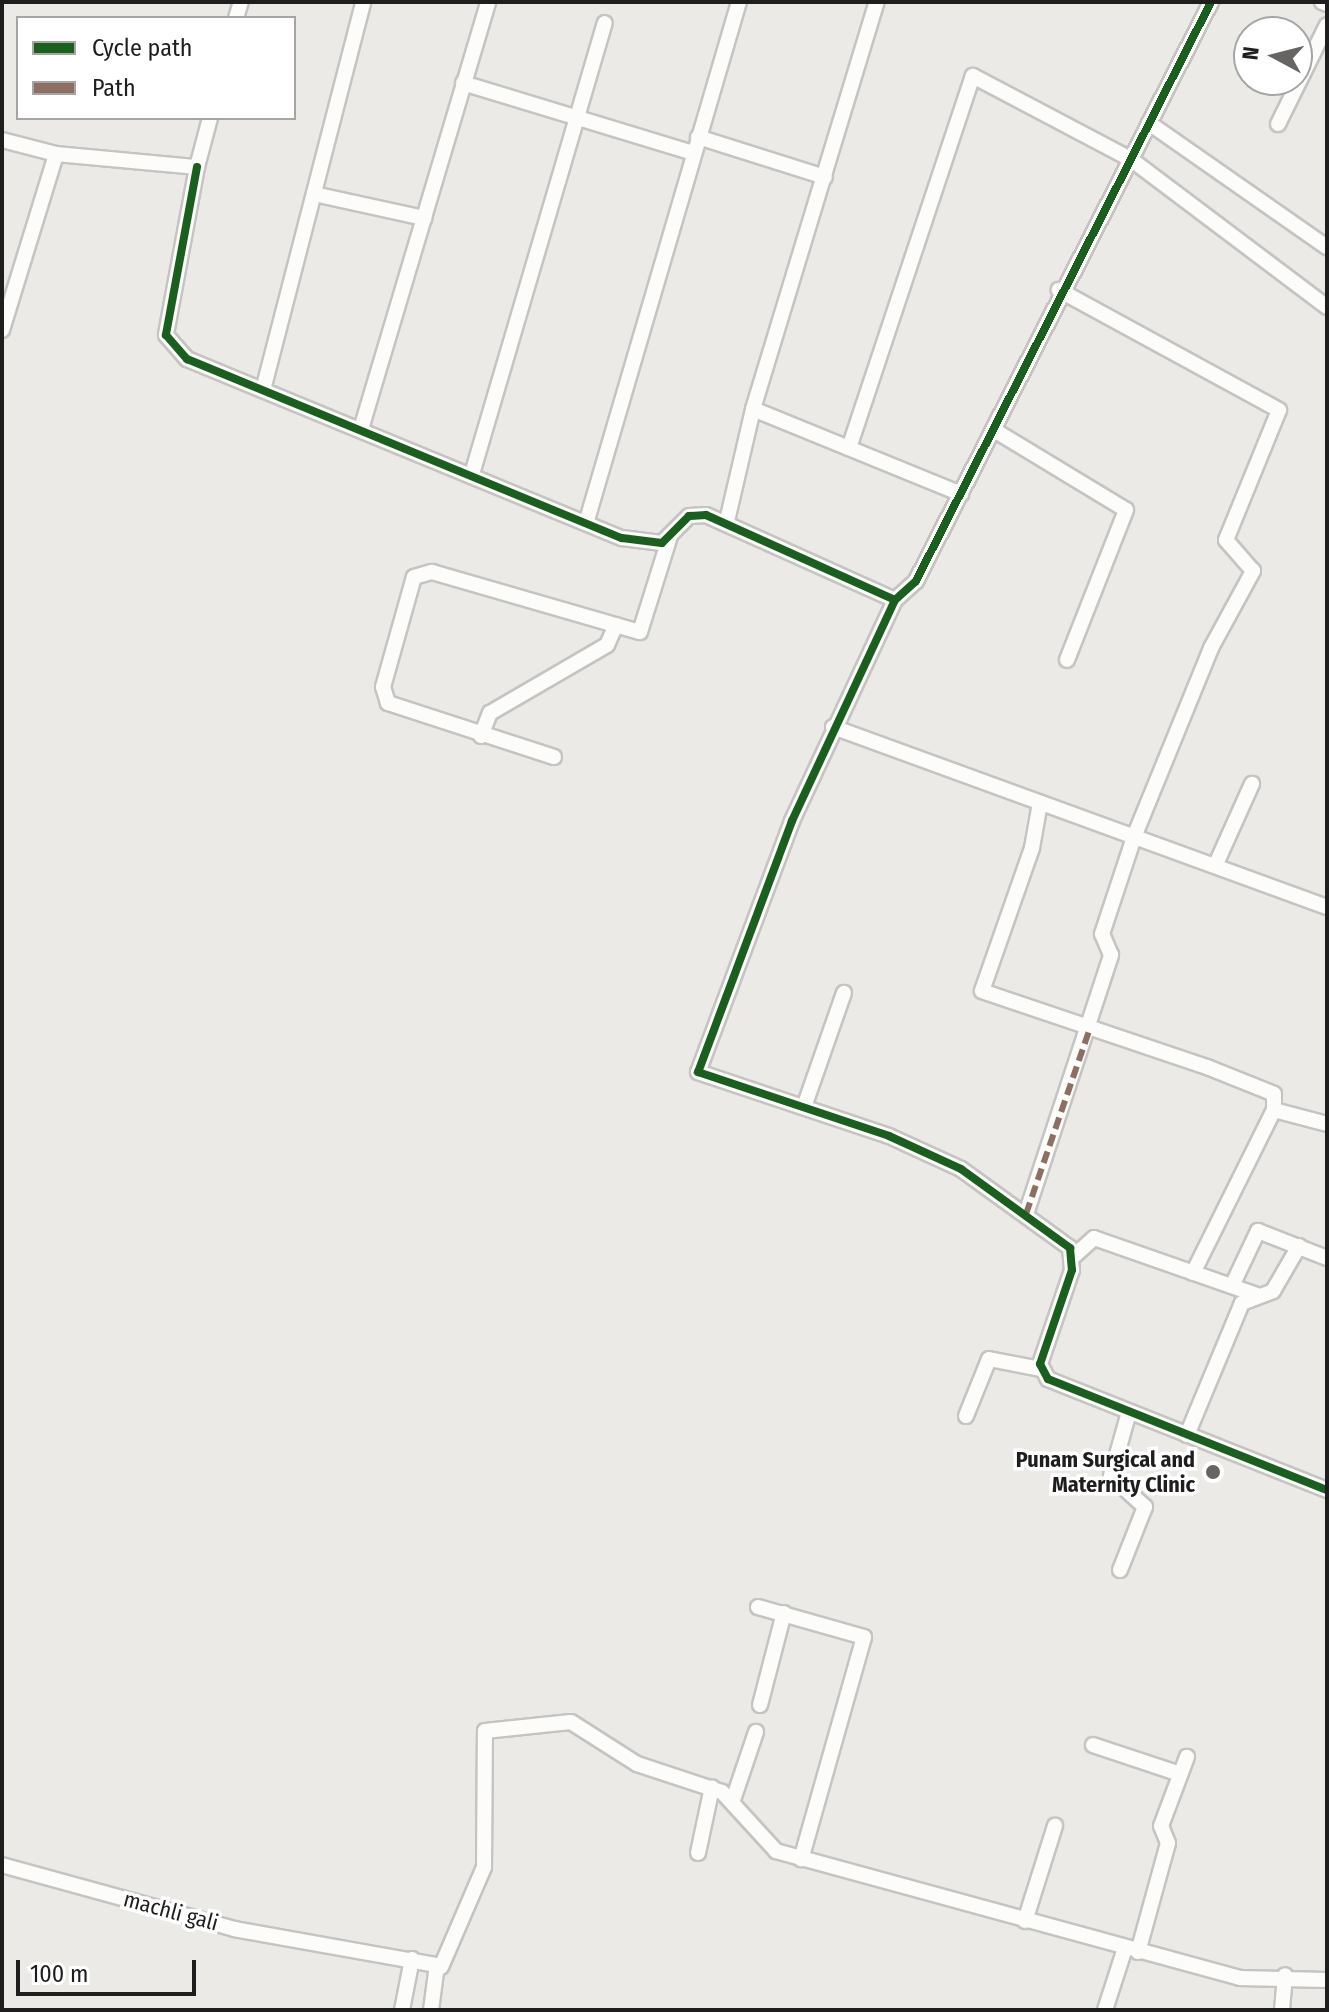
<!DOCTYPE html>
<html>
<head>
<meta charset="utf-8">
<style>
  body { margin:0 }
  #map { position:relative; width:1329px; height:2012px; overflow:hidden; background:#eceae6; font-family:"Fira Sans Condensed",sans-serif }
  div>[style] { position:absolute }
  .roads { filter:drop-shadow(2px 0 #c5c4c2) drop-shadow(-2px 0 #c5c4c2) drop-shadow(0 2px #c5c4c2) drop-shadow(0 -2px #c5c4c2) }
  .minor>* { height:14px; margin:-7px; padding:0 7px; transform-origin:7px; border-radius:7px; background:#fcfcfb }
  .quiet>* { height:6px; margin-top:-3px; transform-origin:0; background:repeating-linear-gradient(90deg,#8d6e63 0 12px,transparent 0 18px) }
  .cycleway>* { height:8px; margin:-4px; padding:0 4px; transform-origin:4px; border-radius:4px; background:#1b5e20 }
  .dots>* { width:22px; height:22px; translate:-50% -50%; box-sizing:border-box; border:4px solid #fff; border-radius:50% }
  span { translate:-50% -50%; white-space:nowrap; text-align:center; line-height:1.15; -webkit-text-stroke:7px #fff; paint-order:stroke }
  .poi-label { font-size:22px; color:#1e1e1e; font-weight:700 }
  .right { translate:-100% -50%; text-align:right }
  .street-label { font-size:22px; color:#1e1e1e }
  .frame { position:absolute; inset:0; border:4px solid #1e1e1e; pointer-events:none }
  .legend { position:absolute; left:16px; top:16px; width:280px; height:104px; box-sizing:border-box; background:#fff; border:2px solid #a5a5a5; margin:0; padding:10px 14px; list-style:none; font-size:24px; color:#1e1e1e }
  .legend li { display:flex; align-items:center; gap:16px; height:40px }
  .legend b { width:40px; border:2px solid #a5a5a5 }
  .north { position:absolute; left:1233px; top:16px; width:80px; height:80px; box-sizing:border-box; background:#fff; border:2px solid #a5a5a5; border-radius:50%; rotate:277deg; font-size:22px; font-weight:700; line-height:32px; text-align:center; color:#1e1e1e }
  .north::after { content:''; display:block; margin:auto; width:28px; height:36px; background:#666564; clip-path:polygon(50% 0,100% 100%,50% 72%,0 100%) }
  .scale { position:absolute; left:16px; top:1960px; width:180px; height:36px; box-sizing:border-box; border:4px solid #1e1e1e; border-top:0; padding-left:10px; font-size:24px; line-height:28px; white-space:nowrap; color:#1e1e1e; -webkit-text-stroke:6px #fff; paint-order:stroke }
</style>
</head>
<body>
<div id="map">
  <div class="roads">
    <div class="minor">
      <div style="left:1322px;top:2px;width:5px;rotate:22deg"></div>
      <div style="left:236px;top:18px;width:17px;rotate:-73deg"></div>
      <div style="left:463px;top:83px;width:241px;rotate:16.9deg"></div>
      <div style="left:1149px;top:123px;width:217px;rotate:34.9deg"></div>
      <div style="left:1278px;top:124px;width:110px;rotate:-63.7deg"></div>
      <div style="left:698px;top:137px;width:133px;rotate:17.5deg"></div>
      <div style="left:2px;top:140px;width:56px;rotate:14.5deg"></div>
      <div style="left:56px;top:154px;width:142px;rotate:5.3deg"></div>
      <div style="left:197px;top:167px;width:51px;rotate:-75.1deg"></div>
      <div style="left:197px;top:167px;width:171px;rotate:100.5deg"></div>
      <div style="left:166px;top:335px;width:32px;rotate:49deg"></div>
      <div style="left:187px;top:359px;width:470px;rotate:22.4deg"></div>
      <div style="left:622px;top:538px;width:40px;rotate:7.1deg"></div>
      <div style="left:662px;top:543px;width:38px;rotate:-45deg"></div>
      <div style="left:689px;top:516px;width:17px;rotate:-3deg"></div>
      <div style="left:706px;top:515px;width:207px;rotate:24.2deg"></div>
      <div style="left:895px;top:600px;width:28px;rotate:-42deg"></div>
      <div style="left:916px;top:581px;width:650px;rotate:-63deg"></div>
      <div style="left:314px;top:194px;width:113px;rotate:12.3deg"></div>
      <div style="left:2px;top:330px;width:184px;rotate:-72.9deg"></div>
      <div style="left:263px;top:390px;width:401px;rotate:-75.5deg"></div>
      <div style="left:753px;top:409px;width:225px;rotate:22.2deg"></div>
      <div style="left:361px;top:429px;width:445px;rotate:-73.4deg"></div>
      <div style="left:994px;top:430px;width:154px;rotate:31.2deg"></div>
      <div style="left:1126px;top:510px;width:161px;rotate:111.5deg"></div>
      <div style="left:849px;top:448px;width:392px;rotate:-71.6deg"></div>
      <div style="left:973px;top:76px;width:180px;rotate:27.8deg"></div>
      <div style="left:1132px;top:160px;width:244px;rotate:37deg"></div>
      <div style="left:472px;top:474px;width:470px;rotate:-73.6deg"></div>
      <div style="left:587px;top:520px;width:540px;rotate:-73.65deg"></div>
      <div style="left:727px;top:521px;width:115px;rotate:-76.9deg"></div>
      <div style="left:753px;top:409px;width:425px;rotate:-73.1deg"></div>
      <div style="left:895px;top:600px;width:244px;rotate:115deg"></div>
      <div style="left:792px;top:821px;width:268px;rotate:110.5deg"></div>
      <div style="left:698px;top:1072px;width:201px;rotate:18.5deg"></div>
      <div style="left:889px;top:1136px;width:79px;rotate:24.6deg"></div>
      <div style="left:961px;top:1169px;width:135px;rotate:35.9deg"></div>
      <div style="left:1070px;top:1248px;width:22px;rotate:85deg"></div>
      <div style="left:1072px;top:1270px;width:99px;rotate:108.8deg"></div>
      <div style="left:1040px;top:1364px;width:17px;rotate:62deg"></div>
      <div style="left:1048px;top:1379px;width:300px;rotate:21.7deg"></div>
      <div style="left:833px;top:727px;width:526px;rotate:20.02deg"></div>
      <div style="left:481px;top:736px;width:25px;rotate:-69deg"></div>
      <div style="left:490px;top:713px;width:135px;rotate:-30.2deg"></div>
      <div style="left:607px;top:645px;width:22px;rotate:-66deg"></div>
      <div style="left:554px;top:757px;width:175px;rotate:-162deg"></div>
      <div style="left:388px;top:703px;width:17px;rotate:-107deg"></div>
      <div style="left:383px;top:687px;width:114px;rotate:-74.3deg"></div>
      <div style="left:414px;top:577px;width:19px;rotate:-16deg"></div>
      <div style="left:432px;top:572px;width:216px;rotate:16.1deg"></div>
      <div style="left:640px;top:632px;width:101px;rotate:-72.6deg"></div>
      <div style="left:1040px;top:803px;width:46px;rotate:100.1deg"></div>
      <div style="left:1032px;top:848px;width:151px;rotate:109.3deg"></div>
      <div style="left:982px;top:991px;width:237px;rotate:18.7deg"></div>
      <div style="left:1207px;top:1067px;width:72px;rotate:21.9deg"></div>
      <div style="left:1274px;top:1094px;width:16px;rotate:90deg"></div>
      <div style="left:1216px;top:864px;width:88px;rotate:-65.8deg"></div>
      <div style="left:804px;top:1107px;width:121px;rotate:-70.7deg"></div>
      <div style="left:1026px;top:1214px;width:273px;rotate:-71.8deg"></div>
      <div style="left:1111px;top:955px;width:23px;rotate:-113deg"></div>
      <div style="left:1102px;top:934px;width:102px;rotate:-71.7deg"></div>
      <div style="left:1134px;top:837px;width:204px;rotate:-67.8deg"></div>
      <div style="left:1211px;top:648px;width:88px;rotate:-61.4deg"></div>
      <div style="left:1253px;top:571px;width:41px;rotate:-131.1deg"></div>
      <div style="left:1226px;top:540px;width:140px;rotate:-67.8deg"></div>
      <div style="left:1279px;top:410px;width:251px;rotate:-151.4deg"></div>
      <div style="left:1074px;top:1256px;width:27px;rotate:-42deg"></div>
      <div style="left:1094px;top:1238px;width:173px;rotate:19.3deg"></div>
      <div style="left:1193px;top:1273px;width:182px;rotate:-63.6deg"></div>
      <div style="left:1274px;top:1110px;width:55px;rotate:14.8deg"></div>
      <div style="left:1232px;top:1286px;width:61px;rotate:-64.7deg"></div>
      <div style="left:1258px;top:1231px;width:74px;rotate:21.4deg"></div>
      <div style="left:966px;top:1416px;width:61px;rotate:-68deg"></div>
      <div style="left:989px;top:1359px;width:53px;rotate:10.9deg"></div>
      <div style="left:1187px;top:1435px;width:143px;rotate:-67.4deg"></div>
      <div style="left:1242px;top:1303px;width:33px;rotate:-21deg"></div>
      <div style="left:1273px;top:1291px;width:52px;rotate:-60deg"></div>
      <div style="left:1120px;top:1570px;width:68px;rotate:-68.4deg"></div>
      <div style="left:1145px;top:1507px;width:46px;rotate:-137.6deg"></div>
      <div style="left:1111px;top:1476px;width:66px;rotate:-74.3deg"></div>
      <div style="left:758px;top:1607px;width:110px;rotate:15.8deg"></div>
      <div style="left:864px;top:1637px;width:231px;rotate:105.8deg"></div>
      <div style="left:760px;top:1705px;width:95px;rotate:-75.4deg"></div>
      <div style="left:1093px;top:1745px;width:92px;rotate:18.4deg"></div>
      <div style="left:733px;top:1800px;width:72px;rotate:-71.3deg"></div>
      <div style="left:698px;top:1853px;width:67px;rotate:-78deg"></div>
      <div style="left:2px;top:1865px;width:241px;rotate:15.4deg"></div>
      <div style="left:234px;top:1929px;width:206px;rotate:10.1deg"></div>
      <div style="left:437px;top:1965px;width:45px;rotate:97.6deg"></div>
      <div style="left:1025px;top:1921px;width:100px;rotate:-72.5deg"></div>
      <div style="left:1138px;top:1952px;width:113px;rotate:-74.6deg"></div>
      <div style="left:1168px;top:1843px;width:18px;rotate:-112deg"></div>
      <div style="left:1161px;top:1826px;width:74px;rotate:-69.4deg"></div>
      <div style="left:441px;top:1967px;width:109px;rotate:-66.7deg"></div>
      <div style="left:484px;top:1867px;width:136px;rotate:-89.6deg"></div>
      <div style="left:485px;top:1731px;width:86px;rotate:-6deg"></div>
      <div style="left:571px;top:1722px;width:78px;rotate:32.5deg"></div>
      <div style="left:637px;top:1764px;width:89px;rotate:18.2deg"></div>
      <div style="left:722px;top:1792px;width:80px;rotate:47.5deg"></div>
      <div style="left:776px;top:1851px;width:481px;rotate:15.3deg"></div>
      <div style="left:1240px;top:1978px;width:87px;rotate:1.3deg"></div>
      <div style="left:402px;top:2010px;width:52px;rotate:-78.9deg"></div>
      <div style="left:1105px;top:2010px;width:65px;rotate:-72.1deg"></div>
      <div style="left:1282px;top:2010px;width:35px;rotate:-85deg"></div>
    </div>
  </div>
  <div class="quiet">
    <div style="left:1026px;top:1214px;width:197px;rotate:-71deg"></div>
  </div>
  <div class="cycleway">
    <div style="left:197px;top:167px;width:171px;rotate:100.5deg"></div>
    <div style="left:166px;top:335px;width:32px;rotate:49deg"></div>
    <div style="left:187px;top:359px;width:470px;rotate:22.4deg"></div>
    <div style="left:622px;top:538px;width:40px;rotate:7.1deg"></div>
    <div style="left:662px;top:543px;width:38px;rotate:-45deg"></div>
    <div style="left:689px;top:516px;width:17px;rotate:-3deg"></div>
    <div style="left:706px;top:515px;width:207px;rotate:24.2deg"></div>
    <div style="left:895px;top:600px;width:28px;rotate:-42deg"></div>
    <div style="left:916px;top:581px;width:650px;rotate:-63deg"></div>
    <div style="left:895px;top:600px;width:244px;rotate:115deg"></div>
    <div style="left:792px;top:821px;width:268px;rotate:110.5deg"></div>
    <div style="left:698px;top:1072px;width:201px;rotate:18.5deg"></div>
    <div style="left:889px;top:1136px;width:79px;rotate:24.6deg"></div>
    <div style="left:961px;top:1169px;width:135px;rotate:35.9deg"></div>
    <div style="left:1070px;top:1248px;width:22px;rotate:85deg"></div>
    <div style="left:1072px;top:1270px;width:99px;rotate:108.8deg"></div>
    <div style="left:1040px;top:1364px;width:17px;rotate:62deg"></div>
    <div style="left:1048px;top:1379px;width:300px;rotate:21.7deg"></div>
  </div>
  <div class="dots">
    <div style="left:1213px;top:1472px;background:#666564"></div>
  </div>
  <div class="poi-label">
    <span class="right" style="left:1195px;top:1472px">Punam Surgical and<br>Maternity Clinic</span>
  </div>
  <div class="street-label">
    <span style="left:171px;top:1911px;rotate:15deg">machli gali</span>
  </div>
  <div class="frame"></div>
  <ul class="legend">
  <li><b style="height:10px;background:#1b5e20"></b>Cycle path</li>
  <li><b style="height:10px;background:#8d6e63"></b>Path</li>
  </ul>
  <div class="north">N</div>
  <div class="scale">100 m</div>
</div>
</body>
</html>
